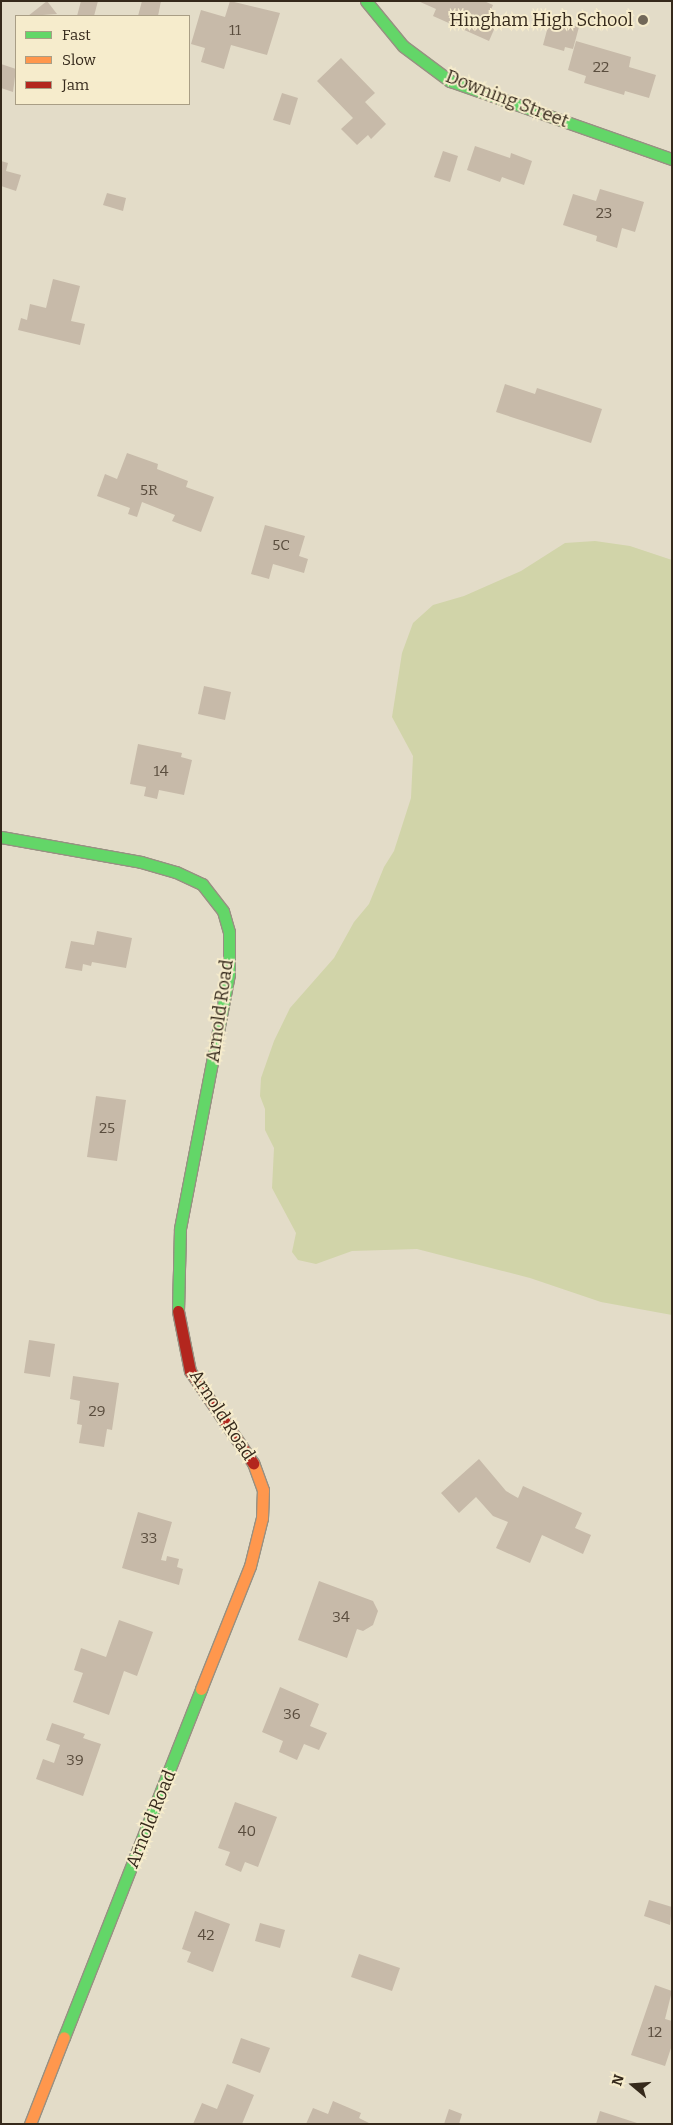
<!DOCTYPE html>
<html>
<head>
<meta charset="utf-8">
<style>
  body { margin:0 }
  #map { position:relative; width:673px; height:2125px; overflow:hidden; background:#e3dcc8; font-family:Bitter,serif }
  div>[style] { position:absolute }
  .green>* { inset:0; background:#d1d4a9 }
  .building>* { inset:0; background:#c7baa9 }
  .roads { filter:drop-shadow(1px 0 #979082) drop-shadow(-1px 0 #979082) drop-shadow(0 1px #979082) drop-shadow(0 -1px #979082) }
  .fast>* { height:11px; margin:-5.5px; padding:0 5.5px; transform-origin:5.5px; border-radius:5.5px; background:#63d668 }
  .slow>* { height:11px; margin:-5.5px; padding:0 5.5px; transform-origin:5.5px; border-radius:5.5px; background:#ff974d }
  .jam>* { height:11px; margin:-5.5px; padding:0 5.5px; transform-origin:5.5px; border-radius:5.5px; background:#b3261e }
  .dots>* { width:14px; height:14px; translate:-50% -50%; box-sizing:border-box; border:2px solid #f6eccc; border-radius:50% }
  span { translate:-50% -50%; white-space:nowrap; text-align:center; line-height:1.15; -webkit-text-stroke:4px #f6eccc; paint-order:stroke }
  .number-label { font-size:15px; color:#5a4d3e }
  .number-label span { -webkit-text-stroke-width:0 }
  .poi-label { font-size:18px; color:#35291b }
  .right { translate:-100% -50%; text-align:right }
  .street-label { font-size:18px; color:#35291b }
  .frame { position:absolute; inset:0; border:2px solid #35291b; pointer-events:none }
  .legend { position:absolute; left:15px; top:15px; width:175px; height:90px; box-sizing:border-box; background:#f6eccc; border:1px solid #a99e85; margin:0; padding:6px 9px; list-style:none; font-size:15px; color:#35291b }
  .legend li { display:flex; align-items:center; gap:10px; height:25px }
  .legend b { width:25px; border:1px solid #a99e85 }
  .north { position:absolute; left:608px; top:2060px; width:50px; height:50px; -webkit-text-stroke:4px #f6eccc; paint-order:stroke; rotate:288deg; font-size:14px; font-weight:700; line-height:20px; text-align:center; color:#35291b }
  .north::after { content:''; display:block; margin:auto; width:18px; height:22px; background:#35291b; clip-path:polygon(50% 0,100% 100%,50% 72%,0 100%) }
</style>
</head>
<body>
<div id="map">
  <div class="green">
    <div style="clip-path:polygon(595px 541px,630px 546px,672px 560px,672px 1315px,601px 1302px,530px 1278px,417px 1249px,352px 1251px,316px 1264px,298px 1260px,292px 1252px,296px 1233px,272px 1188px,274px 1148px,265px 1130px,265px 1109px,260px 1096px,261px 1078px,274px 1041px,290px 1008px,334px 958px,354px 922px,369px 904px,384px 867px,394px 851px,411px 798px,413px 756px,392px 717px,402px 653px,413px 623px,433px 605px,464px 596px,521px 571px,565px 543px)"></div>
  </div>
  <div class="building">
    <div style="clip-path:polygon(47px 1px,57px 14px,28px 16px)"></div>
    <div style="clip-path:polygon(81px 1px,98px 1px,94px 16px,77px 16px)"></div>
    <div style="clip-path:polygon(142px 1px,161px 1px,158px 16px,138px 16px)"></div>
    <div style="clip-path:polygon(230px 1px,280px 13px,267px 55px,231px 45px,224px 69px,201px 62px,205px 48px,191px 44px,201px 10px,225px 17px)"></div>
    <div style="clip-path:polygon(418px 1px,484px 1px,493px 5px,486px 21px,496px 25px,489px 41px,433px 16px,436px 9px)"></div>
    <div style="clip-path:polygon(550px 19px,579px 27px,573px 49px,565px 47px,564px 51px,543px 45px)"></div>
    <div style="clip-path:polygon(576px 41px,631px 57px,629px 67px,656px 75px,649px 98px,625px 91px,624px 95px,584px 83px,586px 76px,568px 70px)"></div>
    <div style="clip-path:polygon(341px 58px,375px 93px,365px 102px,386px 124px,371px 139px,368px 135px,357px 145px,341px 129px,353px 118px,317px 81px)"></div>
    <div style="clip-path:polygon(1px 64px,16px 69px,13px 92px,1px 88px)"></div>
    <div style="clip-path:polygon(282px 93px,298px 98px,290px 125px,273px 120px)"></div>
    <div style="clip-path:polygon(475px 146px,510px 158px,511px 153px,532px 161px,524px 185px,502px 177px,500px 182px,467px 170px)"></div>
    <div style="clip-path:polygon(443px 151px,458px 156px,450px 182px,434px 177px)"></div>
    <div style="clip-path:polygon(1px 161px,8px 163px,6px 171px,21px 175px,16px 191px,1px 186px)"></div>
    <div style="clip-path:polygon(600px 189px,644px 202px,635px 232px,622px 228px,617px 248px,596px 241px,597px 236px,563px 225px,573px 194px,596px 201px)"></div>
    <div style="clip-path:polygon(107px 193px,126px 198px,123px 211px,103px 205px)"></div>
    <div style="clip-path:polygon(53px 279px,80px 286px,71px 321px,85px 324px,80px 345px,18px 330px,21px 318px,27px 320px,30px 304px,46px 308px)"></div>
    <div style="clip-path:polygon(505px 384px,535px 394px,537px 388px,602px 409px,591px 443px,496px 412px)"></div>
    <div style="clip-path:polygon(127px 453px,158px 464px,157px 469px,188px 481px,186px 487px,214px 497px,201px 532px,172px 521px,175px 515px,142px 502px,137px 517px,128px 514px,130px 508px,97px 496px,105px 474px,117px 479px)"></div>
    <div style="clip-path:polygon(265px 525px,305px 536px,299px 556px,308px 559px,304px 573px,273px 564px,269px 579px,251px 574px)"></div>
    <div style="clip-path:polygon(204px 686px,231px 692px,225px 720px,198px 714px)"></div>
    <div style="clip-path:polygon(138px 744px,182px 753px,181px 757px,192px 760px,184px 795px,159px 790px,157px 799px,144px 796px,146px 787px,130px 784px)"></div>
    <div style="clip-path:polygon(97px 931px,132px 938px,126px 968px,92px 962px,91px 966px,83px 964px,82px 971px,65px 968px,71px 941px,94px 945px)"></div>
    <div style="clip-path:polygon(96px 1096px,126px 1100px,117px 1161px,87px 1157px)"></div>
    <div style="clip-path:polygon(29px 1340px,55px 1344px,50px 1377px,24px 1373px)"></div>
    <div style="clip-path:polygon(73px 1376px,119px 1383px,112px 1430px,107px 1429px,104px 1447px,79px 1443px,82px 1425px,77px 1424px,80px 1401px,70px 1399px)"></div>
    <div style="clip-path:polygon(479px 1459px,506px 1491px,518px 1498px,523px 1486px,582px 1513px,575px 1528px,591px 1535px,583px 1554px,542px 1535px,530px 1563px,496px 1548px,508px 1522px,493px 1516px,476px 1497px,459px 1513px,441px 1493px)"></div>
    <div style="clip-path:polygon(138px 1512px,172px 1522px,161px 1560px,166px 1561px,167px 1556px,179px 1559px,177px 1567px,183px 1569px,179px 1585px,122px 1568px)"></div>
    <div style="clip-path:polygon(319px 1581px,373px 1601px,378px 1611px,373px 1625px,363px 1631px,357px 1629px,347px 1658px,298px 1640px)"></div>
    <div style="clip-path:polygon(119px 1620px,153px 1632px,137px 1676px,124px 1671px,109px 1715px,73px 1702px,83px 1673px,74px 1670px,81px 1648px,106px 1657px)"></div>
    <div style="clip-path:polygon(280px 1687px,319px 1704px,310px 1726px,327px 1733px,319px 1750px,304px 1744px,297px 1760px,279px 1752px,283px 1741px,262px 1732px)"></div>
    <div style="clip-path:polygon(52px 1723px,85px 1734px,83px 1738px,101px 1744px,83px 1796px,36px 1779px,43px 1759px,54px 1763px,60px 1745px,46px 1740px)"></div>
    <div style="clip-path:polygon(235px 1802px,277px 1817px,258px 1867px,245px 1862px,241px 1872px,225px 1865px,230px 1852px,218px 1848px)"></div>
    <div style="clip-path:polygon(649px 1900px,672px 1907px,670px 1925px,644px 1916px)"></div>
    <div style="clip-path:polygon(195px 1911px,230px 1924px,213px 1972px,187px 1962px,191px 1952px,182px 1949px)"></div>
    <div style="clip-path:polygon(260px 1923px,285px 1930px,280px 1948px,255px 1941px)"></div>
    <div style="clip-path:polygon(359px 1954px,400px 1968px,392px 1991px,351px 1977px)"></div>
    <div style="clip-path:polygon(655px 1985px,672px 1991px,665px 2019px,672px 2021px,672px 2045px,665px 2066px,631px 2055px)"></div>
    <div style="clip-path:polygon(241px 2038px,270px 2048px,260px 2073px,232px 2063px)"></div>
    <div style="clip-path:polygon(227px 2084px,254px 2095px,242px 2124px,193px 2124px,202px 2103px,217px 2109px)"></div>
    <div style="clip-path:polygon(333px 2101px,361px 2113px,359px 2118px,371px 2124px,306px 2124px,313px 2108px,328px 2114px)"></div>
    <div style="clip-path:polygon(449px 2109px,462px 2114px,459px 2124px,444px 2124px)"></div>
    <div style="clip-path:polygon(600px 2111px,637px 2123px,637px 2124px,596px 2124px)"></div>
  </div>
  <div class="roads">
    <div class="fast">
      <div style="left:366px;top:1px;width:58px;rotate:50.6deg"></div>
      <div style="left:403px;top:46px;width:59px;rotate:36.7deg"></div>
      <div style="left:450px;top:81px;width:235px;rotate:19.4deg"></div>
      <div style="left:1px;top:837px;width:142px;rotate:10.1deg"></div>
      <div style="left:141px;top:862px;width:36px;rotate:16deg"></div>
      <div style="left:176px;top:872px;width:29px;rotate:25deg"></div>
      <div style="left:202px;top:884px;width:34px;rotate:52deg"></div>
      <div style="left:223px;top:911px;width:22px;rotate:74deg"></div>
      <div style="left:229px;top:932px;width:42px;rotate:90deg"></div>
      <div style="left:229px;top:974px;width:260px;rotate:100.9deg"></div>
      <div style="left:180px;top:1229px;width:82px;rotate:91.4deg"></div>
      <div style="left:64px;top:2037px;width:374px;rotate:-68.5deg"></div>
    </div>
    <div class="slow">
      <div style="left:201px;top:1689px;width:132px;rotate:-68.3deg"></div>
      <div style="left:250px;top:1566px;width:49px;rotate:-76deg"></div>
      <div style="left:262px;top:1518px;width:28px;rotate:-88deg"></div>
      <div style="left:263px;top:1490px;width:29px;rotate:-110deg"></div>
      <div style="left:30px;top:2124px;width:93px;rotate:-68.7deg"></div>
    </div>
    <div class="jam">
      <div style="left:178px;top:1311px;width:61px;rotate:78.7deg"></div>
      <div style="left:190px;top:1371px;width:112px;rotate:55.6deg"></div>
    </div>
  </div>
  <div class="dots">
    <div style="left:643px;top:20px;background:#726858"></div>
  </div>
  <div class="number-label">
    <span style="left:235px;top:31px">11</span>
    <span style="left:601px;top:68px">22</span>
    <span style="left:604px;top:214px">23</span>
    <span style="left:149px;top:491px">5R</span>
    <span style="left:281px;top:546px">5C</span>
    <span style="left:161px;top:772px">14</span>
    <span style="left:107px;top:1129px">25</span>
    <span style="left:97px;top:1412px">29</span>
    <span style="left:149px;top:1539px">33</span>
    <span style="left:341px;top:1618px">34</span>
    <span style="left:292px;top:1715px">36</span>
    <span style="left:75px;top:1761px">39</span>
    <span style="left:247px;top:1832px">40</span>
    <span style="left:206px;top:1936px">42</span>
    <span style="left:655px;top:2033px">12</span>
  </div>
  <div class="poi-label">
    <span class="right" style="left:633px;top:20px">Hingham High School</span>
  </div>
  <div class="street-label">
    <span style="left:507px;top:99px;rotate:21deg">Downing Street</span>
    <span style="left:220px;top:1011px;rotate:-82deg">Arnold Road</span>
    <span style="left:222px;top:1415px;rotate:57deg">Arnold Road</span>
    <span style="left:151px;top:1819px;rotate:-68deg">Arnold Road</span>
  </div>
  <div class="frame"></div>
  <ul class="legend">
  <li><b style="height:6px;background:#63d668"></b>Fast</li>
  <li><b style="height:6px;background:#ff974d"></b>Slow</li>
  <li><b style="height:6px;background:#b3261e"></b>Jam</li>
  </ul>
  <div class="north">N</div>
</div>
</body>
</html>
